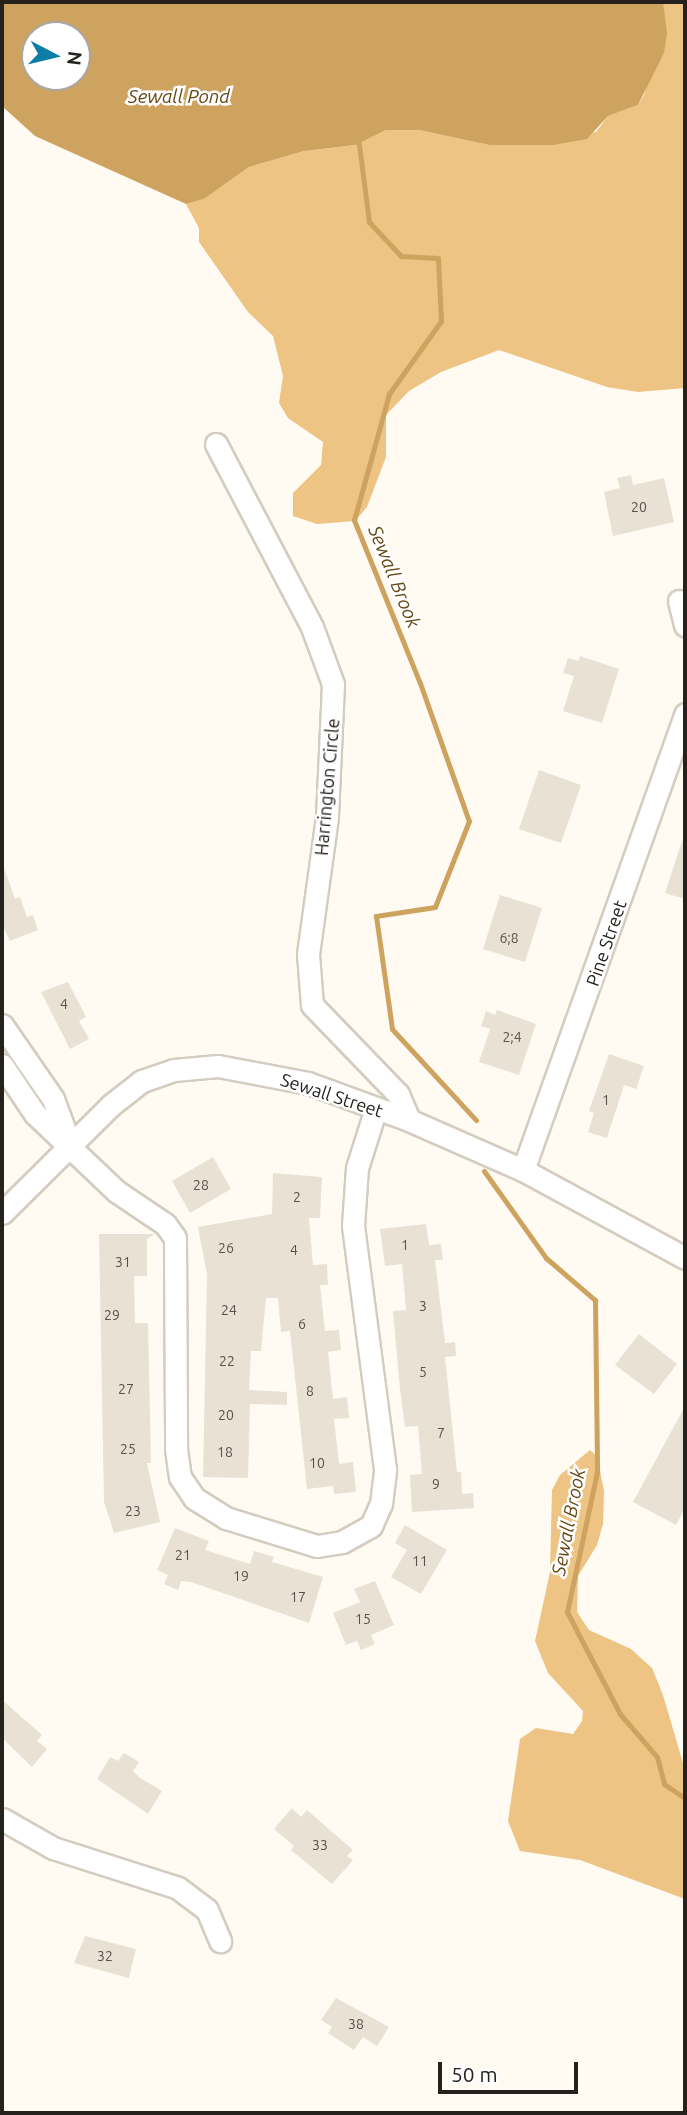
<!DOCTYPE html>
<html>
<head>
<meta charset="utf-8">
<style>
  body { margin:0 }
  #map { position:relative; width:687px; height:2115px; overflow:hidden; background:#fffaf2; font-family:Ubuntu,sans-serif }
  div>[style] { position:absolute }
  .green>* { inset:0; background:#edc484 }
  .water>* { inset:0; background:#cea35f }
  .stream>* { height:5px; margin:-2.5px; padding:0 2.5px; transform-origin:2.5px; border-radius:2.5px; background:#cea35f }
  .building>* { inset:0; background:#e9e1d4 }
  .roads { filter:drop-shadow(2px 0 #d4ccc0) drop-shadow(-2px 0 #d4ccc0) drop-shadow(0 2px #d4ccc0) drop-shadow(0 -2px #d4ccc0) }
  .minor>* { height:21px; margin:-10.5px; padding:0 10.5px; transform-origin:10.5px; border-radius:10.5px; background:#fff }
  span { translate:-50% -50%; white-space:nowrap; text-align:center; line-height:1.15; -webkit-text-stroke:5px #fff; paint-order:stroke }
  .number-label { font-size:14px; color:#56524c }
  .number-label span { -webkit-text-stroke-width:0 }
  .street-label { font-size:18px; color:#25221e }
  .water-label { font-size:19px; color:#664813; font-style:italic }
  .frame { position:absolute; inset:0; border:4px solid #25221e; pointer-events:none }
  .north { position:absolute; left:21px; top:21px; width:70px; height:70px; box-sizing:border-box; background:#fff; border:2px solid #a8a7a5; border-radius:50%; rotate:97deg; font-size:19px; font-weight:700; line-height:28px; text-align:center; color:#25221e }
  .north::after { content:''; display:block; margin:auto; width:24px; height:32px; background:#0e7da6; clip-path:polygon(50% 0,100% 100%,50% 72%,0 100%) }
  .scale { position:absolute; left:438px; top:2062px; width:140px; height:32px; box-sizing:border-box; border:4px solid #25221e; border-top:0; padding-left:9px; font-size:21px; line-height:24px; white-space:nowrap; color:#25221e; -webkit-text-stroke:5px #fff; paint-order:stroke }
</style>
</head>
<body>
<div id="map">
  <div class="green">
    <div style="clip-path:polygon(663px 2px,685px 2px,685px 388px,638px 392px,607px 387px,499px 350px,441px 372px,409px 391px,386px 415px,386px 457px,367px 507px,355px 521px,317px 524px,293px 516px,293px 493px,321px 465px,323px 442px,288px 418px,279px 403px,283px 376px,273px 336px,248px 312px,199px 242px,199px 228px,186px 204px,204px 199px,249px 167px,304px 151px,356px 145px,386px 130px,419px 130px,489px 145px,596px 132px,608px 116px,638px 105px,644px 95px,651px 72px,664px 53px)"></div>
    <div style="clip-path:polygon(590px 1450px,597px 1456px,604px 1491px,603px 1524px,597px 1545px,578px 1576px,577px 1612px,589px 1630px,631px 1649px,652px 1668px,663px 1695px,685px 1770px,685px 1899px,580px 1860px,520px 1851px,508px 1821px,520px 1739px,536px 1728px,573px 1734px,582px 1721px,583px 1711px,548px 1673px,535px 1641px,550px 1572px,552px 1490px,560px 1475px)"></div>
  </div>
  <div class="water">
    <div style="clip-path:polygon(evenodd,2px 2px,663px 2px,667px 33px,664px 53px,638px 105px,608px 116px,587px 139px,553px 145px,489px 145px,419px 130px,386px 130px,356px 145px,304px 151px,249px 167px,204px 199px,186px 204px,35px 136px,2px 106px,2px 2px,35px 35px,77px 35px,77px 77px,35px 77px,35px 35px)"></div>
  </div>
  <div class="stream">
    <div style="left:358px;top:137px;width:86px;rotate:82.6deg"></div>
    <div style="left:369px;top:222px;width:47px;rotate:46.7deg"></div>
    <div style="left:401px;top:256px;width:37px;rotate:3deg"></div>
    <div style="left:438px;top:258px;width:63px;rotate:87.3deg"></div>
    <div style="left:441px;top:321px;width:90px;rotate:125.5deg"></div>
    <div style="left:389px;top:394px;width:131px;rotate:105.5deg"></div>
    <div style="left:354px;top:520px;width:176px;rotate:68deg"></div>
    <div style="left:420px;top:683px;width:146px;rotate:70.5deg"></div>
    <div style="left:469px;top:821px;width:92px;rotate:111.6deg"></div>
    <div style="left:435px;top:907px;width:60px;rotate:171.3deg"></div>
    <div style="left:376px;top:916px;width:114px;rotate:81.9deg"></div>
    <div style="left:392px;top:1029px;width:124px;rotate:47.3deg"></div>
    <div style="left:484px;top:1171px;width:107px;rotate:54.5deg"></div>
    <div style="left:546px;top:1258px;width:65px;rotate:40.6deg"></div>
    <div style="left:595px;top:1300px;width:172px;rotate:89.3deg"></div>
    <div style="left:597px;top:1472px;width:143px;rotate:102.1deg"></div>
    <div style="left:567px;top:1612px;width:115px;rotate:62.5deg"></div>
    <div style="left:620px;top:1714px;width:57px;rotate:49.3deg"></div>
    <div style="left:657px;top:1757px;width:28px;rotate:75deg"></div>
    <div style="left:664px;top:1784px;width:25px;rotate:34deg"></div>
  </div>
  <div class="building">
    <div style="clip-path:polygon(631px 475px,633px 485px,664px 478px,674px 522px,613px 536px,604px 492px,620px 488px,617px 478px)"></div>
    <div style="clip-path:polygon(580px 656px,619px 669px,602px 723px,563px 711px,574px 676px,563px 673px,568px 658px,578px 661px)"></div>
    <div style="clip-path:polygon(539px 770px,581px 785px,561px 843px,519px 829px)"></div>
    <div style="clip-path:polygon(682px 841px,685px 841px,685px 899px,665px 893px)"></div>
    <div style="clip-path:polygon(4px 868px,15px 899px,20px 897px,27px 917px,33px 915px,38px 930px,10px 941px,2px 924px)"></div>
    <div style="clip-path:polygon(500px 895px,542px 908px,525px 962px,483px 949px)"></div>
    <div style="clip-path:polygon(68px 982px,86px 1017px,79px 1021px,89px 1039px,70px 1049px,41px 992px)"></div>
    <div style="clip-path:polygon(497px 1010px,536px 1024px,519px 1075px,479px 1062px,490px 1029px,481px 1026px,486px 1011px,495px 1015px)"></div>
    <div style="clip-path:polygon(609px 1054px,644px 1066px,636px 1089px,624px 1085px,607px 1138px,588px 1132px,594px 1113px,589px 1111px)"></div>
    <div style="clip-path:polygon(213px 1157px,231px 1189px,190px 1213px,172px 1181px)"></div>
    <div style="clip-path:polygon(273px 1173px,322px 1177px,320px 1218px,309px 1218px,313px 1265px,327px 1264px,328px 1285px,320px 1285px,325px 1331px,339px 1330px,341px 1350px,328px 1352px,333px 1399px,347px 1397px,349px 1418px,334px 1419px,339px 1464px,353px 1462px,356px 1492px,334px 1494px,333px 1486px,307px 1489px,290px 1331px,281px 1332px,278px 1298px,266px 1298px,261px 1351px,251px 1351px,249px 1390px,287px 1392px,287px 1405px,250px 1404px,248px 1478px,203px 1477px,207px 1275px,198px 1227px,272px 1214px)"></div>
    <div style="clip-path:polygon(426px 1224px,429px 1245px,441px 1244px,443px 1260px,435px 1260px,445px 1343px,455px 1342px,456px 1356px,445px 1357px,457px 1472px,461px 1472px,462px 1494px,473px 1493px,474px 1508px,412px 1512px,410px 1475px,422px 1474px,418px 1426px,405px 1427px,400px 1389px,393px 1311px,406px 1310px,402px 1264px,385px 1266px,380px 1229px)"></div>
    <div style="clip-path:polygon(99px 1234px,155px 1234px,147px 1239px,147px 1276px,134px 1276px,135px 1323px,148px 1323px,151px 1463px,147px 1463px,160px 1522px,114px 1533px,104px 1502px)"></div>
    <div style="clip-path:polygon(639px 1334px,677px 1364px,654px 1394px,615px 1365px)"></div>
    <div style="clip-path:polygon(685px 1406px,685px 1508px,676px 1525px,633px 1502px)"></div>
    <div style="clip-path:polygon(405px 1525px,447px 1550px,421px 1594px,391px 1577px,407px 1550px,395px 1543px)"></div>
    <div style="clip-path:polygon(175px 1528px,209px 1541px,205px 1550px,250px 1564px,254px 1551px,274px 1557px,272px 1562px,323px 1577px,309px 1623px,191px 1582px,181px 1581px,178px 1590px,164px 1584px,168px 1575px,157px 1570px)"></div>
    <div style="clip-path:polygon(375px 1581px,394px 1625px,371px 1635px,375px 1644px,361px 1650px,357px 1641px,346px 1645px,333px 1613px,360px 1602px,354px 1589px)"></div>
    <div style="clip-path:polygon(2px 1700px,42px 1735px,37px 1741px,47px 1749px,32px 1767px,2px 1738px)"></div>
    <div style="clip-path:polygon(124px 1753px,139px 1762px,133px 1771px,140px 1778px,162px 1791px,148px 1814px,97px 1779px,110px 1757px,118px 1761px)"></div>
    <div style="clip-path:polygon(292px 1808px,301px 1817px,307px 1810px,353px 1850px,347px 1856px,353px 1860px,332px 1884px,291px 1850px,294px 1846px,274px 1829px)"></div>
    <div style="clip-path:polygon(85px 1936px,136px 1949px,129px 1978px,74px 1963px)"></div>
    <div style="clip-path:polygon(336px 1998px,389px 2027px,377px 2046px,363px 2037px,354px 2050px,328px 2033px,332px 2027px,321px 2020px)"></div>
  </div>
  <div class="roads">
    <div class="minor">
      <div style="left:216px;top:444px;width:207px;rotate:62.3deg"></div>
      <div style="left:312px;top:627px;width:61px;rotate:69.8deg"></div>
      <div style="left:333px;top:684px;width:133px;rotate:92.6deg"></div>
      <div style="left:327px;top:817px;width:138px;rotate:97.9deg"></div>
      <div style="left:308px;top:954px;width:51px;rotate:85.5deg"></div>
      <div style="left:312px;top:1005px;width:124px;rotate:46deg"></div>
      <div style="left:398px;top:1094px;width:28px;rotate:67deg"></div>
      <div style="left:679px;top:601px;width:25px;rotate:76deg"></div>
      <div style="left:2px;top:1025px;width:90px;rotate:55.4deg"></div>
      <div style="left:53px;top:1099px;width:46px;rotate:69.6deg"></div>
      <div style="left:2px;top:1065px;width:59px;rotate:56deg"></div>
      <div style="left:35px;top:1114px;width:112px;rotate:43.5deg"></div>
      <div style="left:116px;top:1191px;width:59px;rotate:34deg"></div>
      <div style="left:165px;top:1224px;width:17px;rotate:54deg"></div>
      <div style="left:175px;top:1238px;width:211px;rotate:89.7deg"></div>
      <div style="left:176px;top:1449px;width:28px;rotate:82deg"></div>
      <div style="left:180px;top:1477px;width:25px;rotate:56deg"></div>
      <div style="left:194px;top:1498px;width:38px;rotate:32deg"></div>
      <div style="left:226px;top:1518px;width:95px;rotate:17.1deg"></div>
      <div style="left:317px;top:1546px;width:25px;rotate:-9deg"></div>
      <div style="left:342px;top:1542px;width:33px;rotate:-29deg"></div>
      <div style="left:371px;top:1526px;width:24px;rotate:-66deg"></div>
      <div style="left:381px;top:1504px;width:35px;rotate:-83deg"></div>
      <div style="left:385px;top:1469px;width:245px;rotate:-97.5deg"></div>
      <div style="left:353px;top:1226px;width:58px;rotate:-86.1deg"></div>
      <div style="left:357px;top:1168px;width:63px;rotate:-72.4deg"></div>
      <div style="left:523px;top:1170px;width:484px;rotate:-70.4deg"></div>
      <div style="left:2px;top:1213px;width:153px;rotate:-44.7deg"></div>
      <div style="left:111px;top:1105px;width:39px;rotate:-38deg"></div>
      <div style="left:142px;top:1081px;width:34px;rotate:-19deg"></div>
      <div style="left:174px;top:1070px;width:44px;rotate:-5.2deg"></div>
      <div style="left:218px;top:1066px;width:92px;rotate:10.7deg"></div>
      <div style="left:308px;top:1083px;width:108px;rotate:20.1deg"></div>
      <div style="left:409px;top:1120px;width:124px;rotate:23.7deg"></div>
      <div style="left:523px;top:1170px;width:184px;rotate:28.5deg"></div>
      <div style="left:2px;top:1819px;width:59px;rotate:29.6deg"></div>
      <div style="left:53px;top:1848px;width:131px;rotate:17.7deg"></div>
      <div style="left:178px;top:1888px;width:36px;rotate:37deg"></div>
      <div style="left:207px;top:1910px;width:34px;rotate:67deg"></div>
    </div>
  </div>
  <div class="number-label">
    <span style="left:639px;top:507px">20</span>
    <span style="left:509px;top:938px">6;8</span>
    <span style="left:64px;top:1004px">4</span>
    <span style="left:512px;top:1037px">2;4</span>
    <span style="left:606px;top:1100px">1</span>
    <span style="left:201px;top:1185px">28</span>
    <span style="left:297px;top:1197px">2</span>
    <span style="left:405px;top:1245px">1</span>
    <span style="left:226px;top:1248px">26</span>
    <span style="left:294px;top:1250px">4</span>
    <span style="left:123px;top:1262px">31</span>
    <span style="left:423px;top:1306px">3</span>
    <span style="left:229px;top:1310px">24</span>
    <span style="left:112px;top:1315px">29</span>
    <span style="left:302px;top:1324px">6</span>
    <span style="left:227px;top:1361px">22</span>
    <span style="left:423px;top:1372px">5</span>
    <span style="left:126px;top:1389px">27</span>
    <span style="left:310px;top:1391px">8</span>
    <span style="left:226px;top:1415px">20</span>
    <span style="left:441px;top:1433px">7</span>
    <span style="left:128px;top:1449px">25</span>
    <span style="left:225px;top:1452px">18</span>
    <span style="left:317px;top:1463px">10</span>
    <span style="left:436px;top:1484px">9</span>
    <span style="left:133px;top:1511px">23</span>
    <span style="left:183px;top:1555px">21</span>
    <span style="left:420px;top:1561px">11</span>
    <span style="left:241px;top:1576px">19</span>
    <span style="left:298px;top:1597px">17</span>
    <span style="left:363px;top:1619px">15</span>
    <span style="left:320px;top:1845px">33</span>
    <span style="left:105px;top:1956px">32</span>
    <span style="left:356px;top:2024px">38</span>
  </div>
  <div class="street-label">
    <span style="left:327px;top:787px;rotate:-85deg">Harrington Circle</span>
    <span style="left:606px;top:943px;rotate:-71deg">Pine Street</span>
    <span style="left:332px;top:1095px;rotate:18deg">Sewall Street</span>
  </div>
  <div class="water-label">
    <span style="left:179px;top:97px">Sewall Pond</span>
    <span style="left:394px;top:577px;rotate:68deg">Sewall Brook</span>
    <span style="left:569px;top:1522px;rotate:-79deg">Sewall Brook</span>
  </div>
  <div class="frame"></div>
  <div class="north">N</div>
  <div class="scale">50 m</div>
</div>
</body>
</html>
